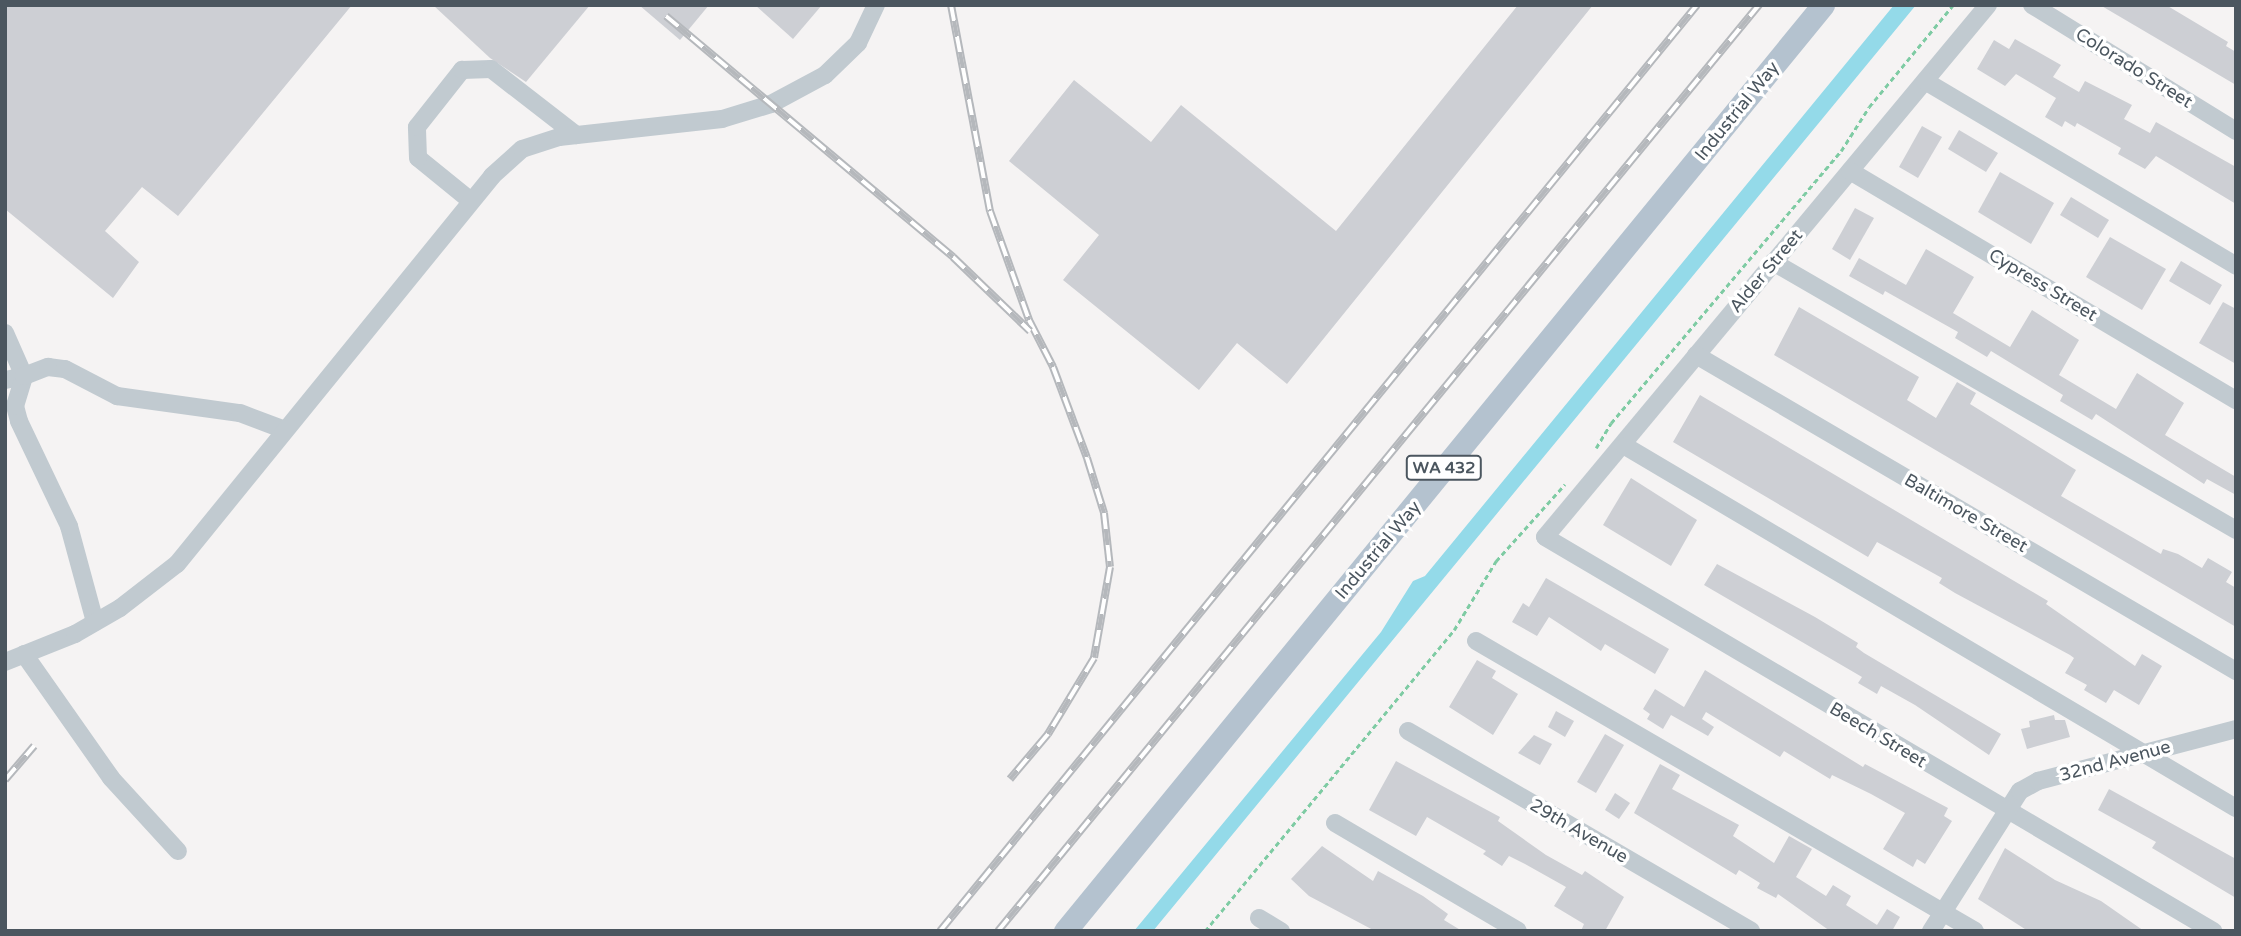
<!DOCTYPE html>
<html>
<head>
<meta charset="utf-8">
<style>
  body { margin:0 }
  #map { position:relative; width:2241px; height:936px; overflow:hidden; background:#f5f3f3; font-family:"Varela Round",sans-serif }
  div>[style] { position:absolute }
  .water>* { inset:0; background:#94dae9 }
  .building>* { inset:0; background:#cdcfd4 }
  .path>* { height:2.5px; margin-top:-1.25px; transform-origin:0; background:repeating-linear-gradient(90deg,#7ecba3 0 5px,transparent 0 8.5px) }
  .minor>* { height:18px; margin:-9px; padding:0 9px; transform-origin:9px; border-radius:9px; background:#c1cad0 }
  .major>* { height:23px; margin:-11.5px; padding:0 11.5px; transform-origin:11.5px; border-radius:11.5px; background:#b4c2cf }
  .rail>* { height:8px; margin-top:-4px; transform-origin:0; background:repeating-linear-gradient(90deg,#fff 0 16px,#b5b8bc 0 32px); box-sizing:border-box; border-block:2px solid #b5b8bc }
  span { translate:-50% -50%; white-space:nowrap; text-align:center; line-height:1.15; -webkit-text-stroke:7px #fff; paint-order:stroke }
  .shield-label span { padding:2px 5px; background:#fff; border:2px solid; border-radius:5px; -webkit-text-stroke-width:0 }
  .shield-label { font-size:16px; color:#4b565f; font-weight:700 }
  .street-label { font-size:18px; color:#4b565f }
  .frame { position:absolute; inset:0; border:7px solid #4b565f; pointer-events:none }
</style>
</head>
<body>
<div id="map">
  <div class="water">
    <div style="clip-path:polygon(1894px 5px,1916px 5px,1153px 931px,1134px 931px,1381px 632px,1413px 581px,1425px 576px)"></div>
  </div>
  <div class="building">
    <div style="clip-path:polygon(5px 5px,352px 5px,178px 216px,142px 187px,105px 231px,139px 262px,113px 298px,5px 209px)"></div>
    <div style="clip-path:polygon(433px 5px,590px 5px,526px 82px,490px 58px)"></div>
    <div style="clip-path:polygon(639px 5px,709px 5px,680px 40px)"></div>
    <div style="clip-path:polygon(755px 5px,822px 5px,793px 39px)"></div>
    <div style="clip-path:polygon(1518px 5px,1593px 5px,1287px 384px,1237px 343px,1199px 390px,1063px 280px,1099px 235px,1009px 161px,1074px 80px,1151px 142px,1181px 105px,1336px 231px)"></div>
    <div style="clip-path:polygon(2100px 5px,2166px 5px,2228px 42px,2226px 46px,2236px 52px,2236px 85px)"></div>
    <div style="clip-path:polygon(2015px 39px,2061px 65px,2053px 77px,2079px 92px,2085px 81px,2132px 105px,2124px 119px,2150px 133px,2156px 122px,2236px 167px,2236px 204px,2156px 156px,2145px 169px,2118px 154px,2121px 148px,2077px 123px,2075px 127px,2065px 121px,2062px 127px,2045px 117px,2056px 98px,2016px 74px,2005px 86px,1977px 69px,1994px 40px,2009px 49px)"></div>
    <div style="clip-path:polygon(1922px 126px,1942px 137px,1918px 178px,1899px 167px)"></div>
    <div style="clip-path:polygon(1959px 130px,1998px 153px,1986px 172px,1948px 149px)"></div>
    <div style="clip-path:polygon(2000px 172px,2054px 203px,2031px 244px,1978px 212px)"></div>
    <div style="clip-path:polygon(2071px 197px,2109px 220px,2098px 238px,2060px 215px)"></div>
    <div style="clip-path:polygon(1855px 208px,1874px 218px,1850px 260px,1832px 249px)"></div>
    <div style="clip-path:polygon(2110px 237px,2166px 269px,2142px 310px,2086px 277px)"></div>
    <div style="clip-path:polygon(1926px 249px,1974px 277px,1953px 313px,2010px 347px,2032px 310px,2079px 340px,2059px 375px,2116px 409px,2137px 373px,2184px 403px,2165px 435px,2236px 477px,2236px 495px,2207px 479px,2204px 484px,2096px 414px,2092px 420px,2060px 401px,2063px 395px,1991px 351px,1987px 357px,1955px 338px,1958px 332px,1885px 291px,1883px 295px,1849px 276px,1859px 258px,1906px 285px)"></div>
    <div style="clip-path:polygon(2181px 261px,2222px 285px,2210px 305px,2169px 281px)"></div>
    <div style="clip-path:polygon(2223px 302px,2236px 309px,2236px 364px,2199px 343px)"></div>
    <div style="clip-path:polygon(1799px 307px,1919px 377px,1907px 400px,1936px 418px,1957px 382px,1976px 393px,1970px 404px,2076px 470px,2061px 496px,2161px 554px,2163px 549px,2178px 554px,2202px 568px,2208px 558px,2232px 572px,2226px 582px,2236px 588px,2236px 627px,1774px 355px)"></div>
    <div style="clip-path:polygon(1700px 395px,2048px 601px,2046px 604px,2135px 666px,2142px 654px,2162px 666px,2139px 705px,2114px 690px,2106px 703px,2084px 690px,2087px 685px,2065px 673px,2074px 658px,2070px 655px,1955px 593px,1939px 583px,1942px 578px,1877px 542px,1868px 557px,1673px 442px)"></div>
    <div style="clip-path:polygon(1631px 478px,1697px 520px,1671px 566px,1603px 525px)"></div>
    <div style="clip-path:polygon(1717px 564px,1815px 617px,1858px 643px,1856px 647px,1864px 653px,2001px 734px,1989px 755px,1915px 705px,1881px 686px,1877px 694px,1858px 683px,1862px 677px,1704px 585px)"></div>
    <div style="clip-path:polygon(1546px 578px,1669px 649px,1655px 674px,1605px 644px,1601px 651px,1549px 617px,1537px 636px,1512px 622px,1523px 603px,1529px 607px)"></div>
    <div style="clip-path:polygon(1477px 660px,1496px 671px,1492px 678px,1518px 694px,1493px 735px,1449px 707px)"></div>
    <div style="clip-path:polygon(1705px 670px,1863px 767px,1865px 764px,1948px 808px,1944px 816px,1952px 821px,1925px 864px,1917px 859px,1913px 867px,1883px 849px,1905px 813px,1871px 794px,1832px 775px,1830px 779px,1784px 751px,1780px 757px,1706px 712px,1702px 719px,1714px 727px,1708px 736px,1671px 715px,1663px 729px,1647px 719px,1650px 714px,1643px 709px,1655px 689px,1684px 707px)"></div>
    <div style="clip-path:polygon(1556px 711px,1574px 721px,1565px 737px,1548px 727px)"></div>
    <div style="clip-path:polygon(2054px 715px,2055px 720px,2065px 720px,2070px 737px,2027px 749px,2021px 729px,2030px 727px,2029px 721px)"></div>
    <div style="clip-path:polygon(1605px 734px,1624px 745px,1596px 793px,1577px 782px)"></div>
    <div style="clip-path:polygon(1534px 735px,1552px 744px,1540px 765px,1518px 753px)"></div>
    <div style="clip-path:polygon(1396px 761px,1500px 817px,1498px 821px,1546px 855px,1582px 875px,1585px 871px,1624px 897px,1605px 931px,1581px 931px,1584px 924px,1554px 906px,1566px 887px,1525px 864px,1509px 856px,1502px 866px,1483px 854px,1486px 851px,1427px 817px,1416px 836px,1369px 810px)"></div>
    <div style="clip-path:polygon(1660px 764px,1680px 775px,1672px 789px,1739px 825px,1733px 836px,1774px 863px,1789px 836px,1812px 849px,1796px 877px,1826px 896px,1833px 885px,1851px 896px,1846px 905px,1877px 925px,1887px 909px,1900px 917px,1892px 931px,1830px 931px,1778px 894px,1776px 898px,1757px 888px,1760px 883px,1739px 870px,1736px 875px,1634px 813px)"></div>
    <div style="clip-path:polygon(2109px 789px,2236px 859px,2236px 898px,2152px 848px,2156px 842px,2098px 810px)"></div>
    <div style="clip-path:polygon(1615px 793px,1630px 803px,1619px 819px,1605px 810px)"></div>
    <div style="clip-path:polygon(1322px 846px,1373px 881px,1378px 871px,1423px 896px,1448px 914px,1444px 920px,1462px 931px,1375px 931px,1309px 896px,1291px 879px)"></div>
    <div style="clip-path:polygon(2005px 848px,2055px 880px,2101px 901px,2144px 931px,2028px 931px,1978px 899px)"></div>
  </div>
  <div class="path">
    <div style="left:1596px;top:448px;width:29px;rotate:-59deg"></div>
    <div style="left:1611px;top:423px;width:356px;rotate:-49.8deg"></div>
    <div style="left:1841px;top:151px;width:52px;rotate:-57.5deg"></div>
    <div style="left:1869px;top:107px;width:132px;rotate:-50.5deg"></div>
    <div style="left:1205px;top:931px;width:391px;rotate:-50.4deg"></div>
    <div style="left:1454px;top:630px;width:81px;rotate:-58.7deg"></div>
    <div style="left:1496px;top:561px;width:103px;rotate:-48.1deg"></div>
  </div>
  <div class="minor">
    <div style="left:1988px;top:5px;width:692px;rotate:129.78deg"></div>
    <div style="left:1545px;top:537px;width:776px;rotate:30.53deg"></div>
    <div style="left:2032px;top:5px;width:240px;rotate:31.7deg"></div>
    <div style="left:1925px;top:81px;width:362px;rotate:30.7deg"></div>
    <div style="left:1850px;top:171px;width:449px;rotate:30.7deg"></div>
    <div style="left:471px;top:201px;width:68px;rotate:-140.9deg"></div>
    <div style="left:418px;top:158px;width:31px;rotate:-92deg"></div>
    <div style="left:417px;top:127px;width:73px;rotate:-51.7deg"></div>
    <div style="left:462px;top:70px;width:29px;rotate:-2deg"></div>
    <div style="left:491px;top:69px;width:108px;rotate:37.8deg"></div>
    <div style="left:1773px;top:262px;width:535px;rotate:30.06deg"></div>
    <div style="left:5px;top:333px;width:47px;rotate:66.2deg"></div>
    <div style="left:24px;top:376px;width:19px;rotate:168deg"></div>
    <div style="left:1696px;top:355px;width:626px;rotate:30.34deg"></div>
    <div style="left:1625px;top:446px;width:710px;rotate:30.65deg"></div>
    <div style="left:95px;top:622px;width:99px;rotate:-105.2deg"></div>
    <div style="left:69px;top:526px;width:116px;rotate:-115.5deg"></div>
    <div style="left:19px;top:421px;width:16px;rotate:-105deg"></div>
    <div style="left:15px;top:406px;width:31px;rotate:-73deg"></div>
    <div style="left:24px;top:376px;width:26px;rotate:-21deg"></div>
    <div style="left:48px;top:367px;width:17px;rotate:7deg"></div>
    <div style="left:65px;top:369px;width:59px;rotate:27.4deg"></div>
    <div style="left:117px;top:396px;width:124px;rotate:7.9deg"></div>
    <div style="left:240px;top:413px;width:48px;rotate:20.7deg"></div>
    <div style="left:1476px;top:641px;width:577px;rotate:30.16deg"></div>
    <div style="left:24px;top:654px;width:151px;rotate:54.9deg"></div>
    <div style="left:111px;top:778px;width:99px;rotate:47.5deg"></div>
    <div style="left:5px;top:662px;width:75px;rotate:-21.8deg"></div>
    <div style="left:75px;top:634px;width:52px;rotate:-30deg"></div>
    <div style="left:120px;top:608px;width:72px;rotate:-37.7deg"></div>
    <div style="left:177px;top:564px;width:500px;rotate:-50.9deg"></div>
    <div style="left:492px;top:176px;width:40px;rotate:-42deg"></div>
    <div style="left:522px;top:149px;width:39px;rotate:-18deg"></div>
    <div style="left:559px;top:137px;width:164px;rotate:-6.3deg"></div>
    <div style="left:722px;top:119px;width:51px;rotate:-17deg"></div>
    <div style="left:771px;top:104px;width:61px;rotate:-28.2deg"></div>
    <div style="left:825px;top:75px;width:46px;rotate:-44.1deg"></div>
    <div style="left:858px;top:43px;width:42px;rotate:-64.7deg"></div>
    <div style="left:1408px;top:731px;width:397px;rotate:30.2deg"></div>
    <div style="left:1335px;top:823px;width:212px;rotate:30.5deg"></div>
    <div style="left:1259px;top:918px;width:26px;rotate:31deg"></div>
    <div style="left:1931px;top:931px;width:166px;rotate:-57.6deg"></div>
    <div style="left:2020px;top:791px;width:21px;rotate:-29deg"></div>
    <div style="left:2038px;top:781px;width:205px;rotate:-14.7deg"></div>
  </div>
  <div class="major">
    <div style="left:1065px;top:931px;width:1197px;rotate:-50.7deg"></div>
  </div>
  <div class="rail">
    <div style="left:951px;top:5px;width:210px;rotate:79.3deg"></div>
    <div style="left:990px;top:211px;width:116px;rotate:70.3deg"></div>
    <div style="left:1029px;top:320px;width:53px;rotate:62.9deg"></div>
    <div style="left:1053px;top:367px;width:97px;rotate:69.5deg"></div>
    <div style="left:1087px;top:458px;width:58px;rotate:72.8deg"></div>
    <div style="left:1104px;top:513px;width:54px;rotate:83.7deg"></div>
    <div style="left:1110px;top:567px;width:92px;rotate:100deg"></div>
    <div style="left:1094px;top:658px;width:89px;rotate:121.2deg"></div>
    <div style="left:1048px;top:734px;width:59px;rotate:130.2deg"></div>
    <div style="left:666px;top:16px;width:375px;rotate:40deg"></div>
    <div style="left:953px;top:257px;width:107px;rotate:43.9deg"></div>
    <div style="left:5px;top:780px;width:45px;rotate:-49.5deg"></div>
    <div style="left:940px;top:931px;width:1196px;rotate:-50.73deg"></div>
    <div style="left:998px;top:931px;width:1199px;rotate:-50.59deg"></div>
  </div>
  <div class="shield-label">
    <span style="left:1444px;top:468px">WA 432</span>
  </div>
  <div class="street-label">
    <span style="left:2134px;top:68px;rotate:32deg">Colorado Street</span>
    <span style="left:1737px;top:111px;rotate:-51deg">Industrial Way</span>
    <span style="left:1766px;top:271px;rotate:-50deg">Alder Street</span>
    <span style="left:2043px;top:285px;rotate:31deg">Cypress Street</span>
    <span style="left:1966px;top:513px;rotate:30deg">Baltimore Street</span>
    <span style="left:1378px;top:550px;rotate:-50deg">Industrial Way</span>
    <span style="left:1878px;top:735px;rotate:31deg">Beech Street</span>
    <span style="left:2115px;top:761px;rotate:-15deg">32nd Avenue</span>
    <span style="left:1579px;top:831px;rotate:30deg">29th Avenue</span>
  </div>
  <div class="frame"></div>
</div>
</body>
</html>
